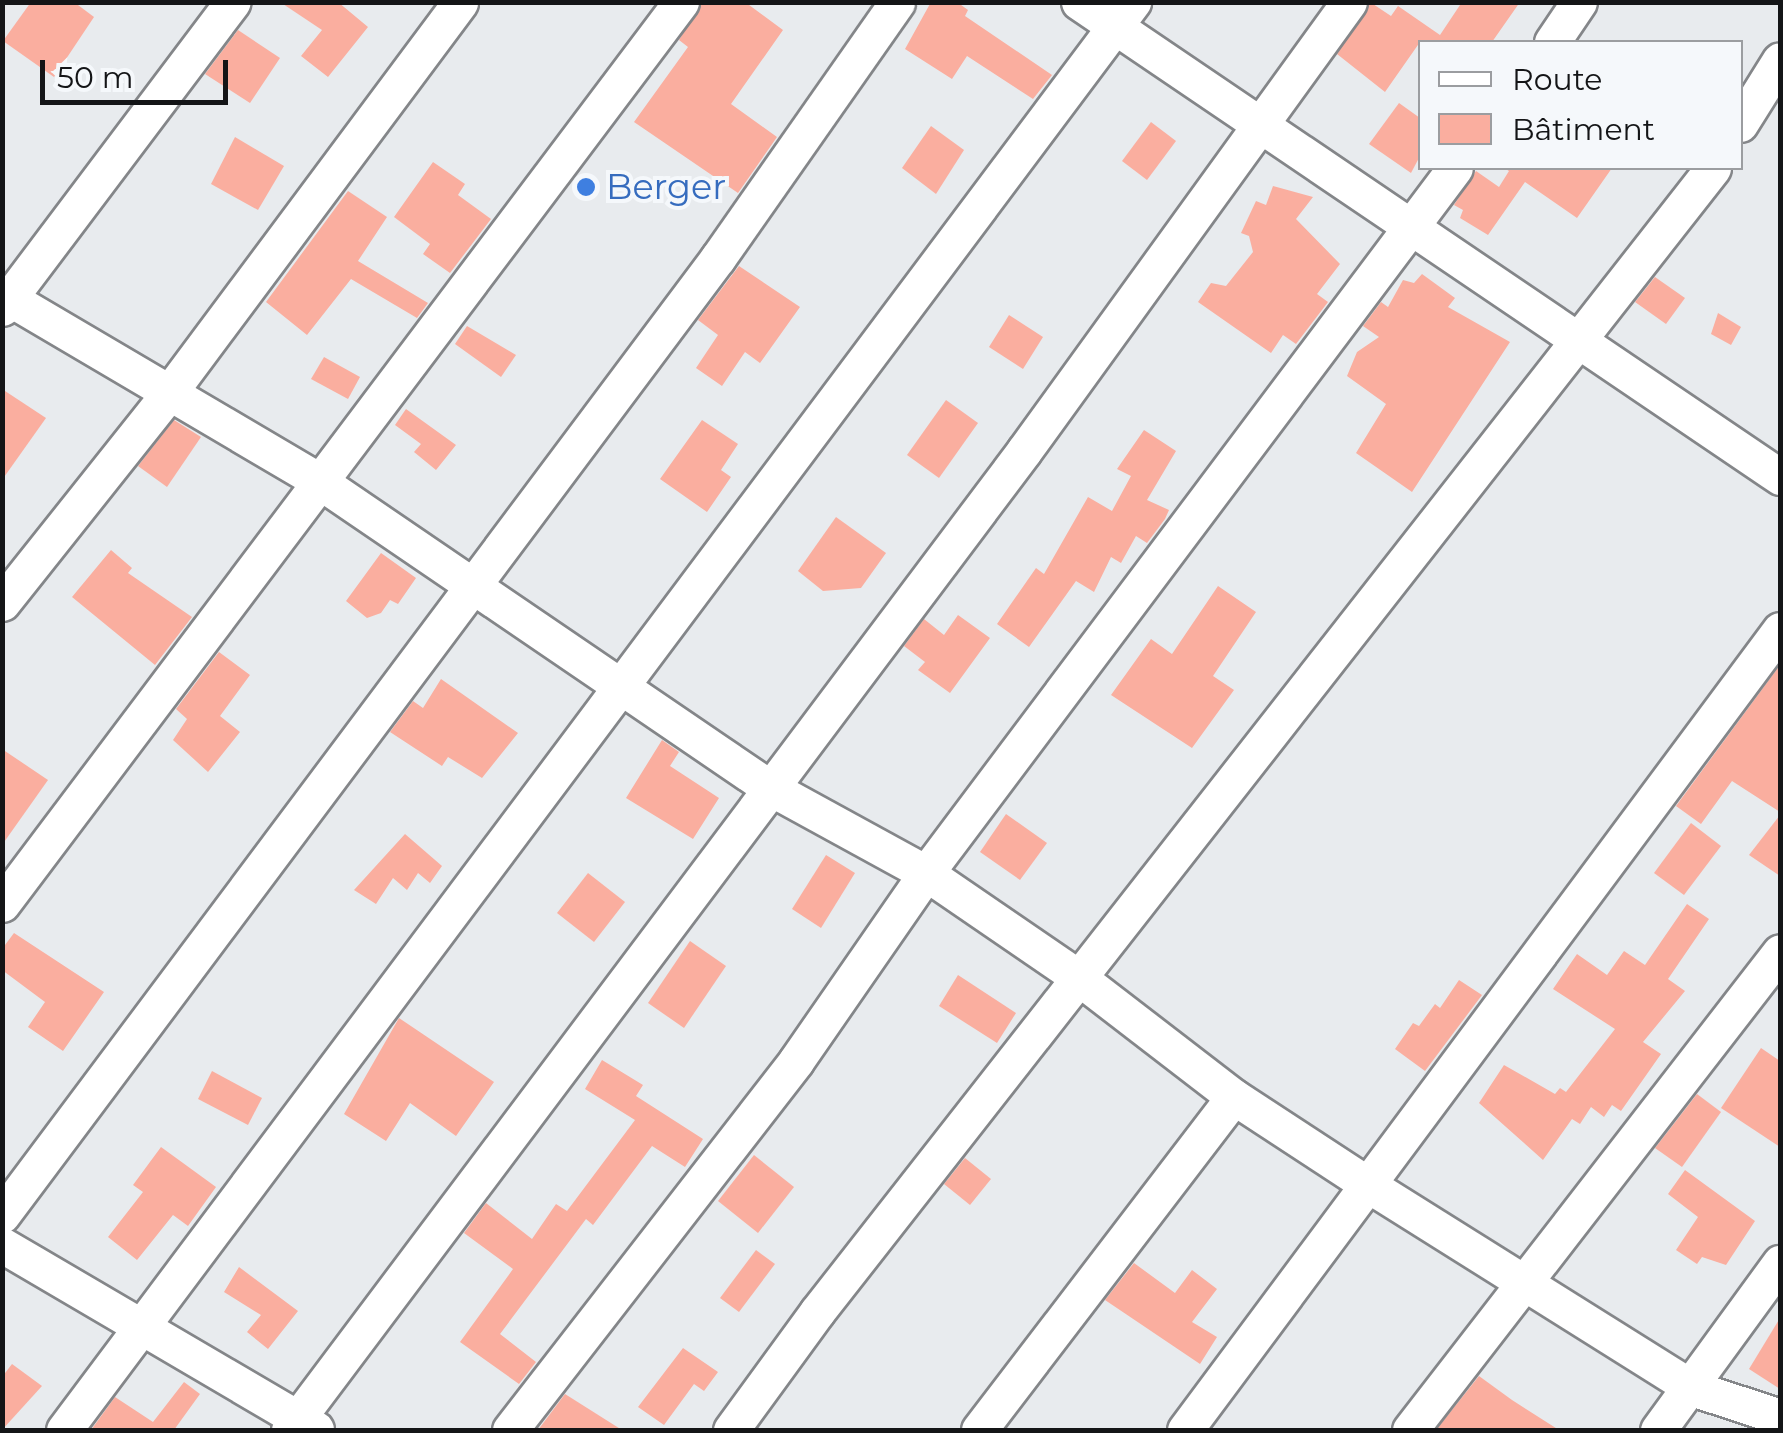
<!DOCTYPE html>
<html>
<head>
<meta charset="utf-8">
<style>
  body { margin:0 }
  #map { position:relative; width:1783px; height:1433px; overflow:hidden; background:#e8ebee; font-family:Montserrat,sans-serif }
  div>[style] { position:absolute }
  .building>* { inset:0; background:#faae9f }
  .roads { filter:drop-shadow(2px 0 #848689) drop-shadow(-2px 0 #848689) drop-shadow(0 2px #848689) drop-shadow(0 -2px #848689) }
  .minor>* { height:35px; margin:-17.5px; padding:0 17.5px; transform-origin:17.5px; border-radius:17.5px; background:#fff }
  .dots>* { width:28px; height:28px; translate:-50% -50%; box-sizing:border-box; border:5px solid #f5f8fb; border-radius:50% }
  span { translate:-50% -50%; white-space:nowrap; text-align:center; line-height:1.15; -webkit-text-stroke:8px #f5f8fb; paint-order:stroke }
  .shop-label { font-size:35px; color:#366cbe }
  .left { translate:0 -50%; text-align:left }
  .frame { position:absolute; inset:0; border:5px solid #141517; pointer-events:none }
  .legend { position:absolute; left:1418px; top:40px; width:325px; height:130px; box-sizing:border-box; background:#f5f8fb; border:2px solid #9b9da0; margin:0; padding:12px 18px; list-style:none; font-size:30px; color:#141517 }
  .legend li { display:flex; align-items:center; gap:20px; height:50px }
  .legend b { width:50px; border:2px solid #9b9da0 }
  .scale { position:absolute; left:40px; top:60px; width:188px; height:45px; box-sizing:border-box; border:5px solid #141517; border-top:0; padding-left:12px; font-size:30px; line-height:35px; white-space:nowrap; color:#141517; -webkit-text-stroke:8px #f5f8fb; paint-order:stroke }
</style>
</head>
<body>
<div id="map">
  <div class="building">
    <div style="clip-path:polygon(31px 2px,74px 2px,94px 17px,54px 77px,3px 41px)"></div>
    <div style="clip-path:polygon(280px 2px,338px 2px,368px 27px,328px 77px,301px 56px,322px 30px)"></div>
    <div style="clip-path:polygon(702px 2px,745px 2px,783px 30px,731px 104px,777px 137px,738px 193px,634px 122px,688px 47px,679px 40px)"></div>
    <div style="clip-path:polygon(931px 2px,957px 2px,968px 10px,965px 16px,1052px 75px,1033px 99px,967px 56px,952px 79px,905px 49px)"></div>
    <div style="clip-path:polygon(1370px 2px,1391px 16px,1398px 6px,1440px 35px,1462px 2px,1520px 2px,1492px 42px,1420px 42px,1385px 92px,1337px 54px)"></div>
    <div style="clip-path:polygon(238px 30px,280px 58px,250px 103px,205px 74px)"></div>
    <div style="clip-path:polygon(1399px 103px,1420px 118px,1420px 156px,1411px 173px,1369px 144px)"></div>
    <div style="clip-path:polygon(1151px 122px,1176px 141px,1147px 180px,1122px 161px)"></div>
    <div style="clip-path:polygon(931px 126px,964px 150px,936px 194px,902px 168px)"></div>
    <div style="clip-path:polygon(235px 137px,284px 166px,258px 210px,211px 184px)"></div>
    <div style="clip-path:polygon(433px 162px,465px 184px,458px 195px,491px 219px,450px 273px,423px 254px,430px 244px,394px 217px)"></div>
    <div style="clip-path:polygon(1504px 168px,1612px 168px,1577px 218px,1525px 182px,1488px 235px,1460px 218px,1463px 210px,1454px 205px,1476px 171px,1499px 187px,1509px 171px)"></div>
    <div style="clip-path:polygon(1273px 186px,1313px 197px,1296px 219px,1340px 264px,1317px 294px,1328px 302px,1296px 344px,1283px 335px,1271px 353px,1198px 302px,1211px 283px,1226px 286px,1253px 252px,1249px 236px,1241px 233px,1256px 201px,1266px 205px)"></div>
    <div style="clip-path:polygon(348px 191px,387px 217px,358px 261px,428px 303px,417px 318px,351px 279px,307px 335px,266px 302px)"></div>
    <div style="clip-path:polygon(739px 266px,800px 307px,760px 363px,745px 352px,722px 386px,696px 368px,718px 335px,698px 320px)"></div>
    <div style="clip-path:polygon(1422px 274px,1455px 298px,1448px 307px,1510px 342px,1412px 492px,1356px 453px,1386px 404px,1347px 376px,1357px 352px,1379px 337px,1363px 326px,1381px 302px,1388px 307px,1403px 280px,1414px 283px)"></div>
    <div style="clip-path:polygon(1655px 277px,1685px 298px,1666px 324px,1635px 302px)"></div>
    <div style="clip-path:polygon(1718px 313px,1741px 327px,1731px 345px,1711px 334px)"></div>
    <div style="clip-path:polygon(1009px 315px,1043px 337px,1023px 369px,989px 347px)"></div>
    <div style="clip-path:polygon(467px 326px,516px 355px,501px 377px,455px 344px)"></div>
    <div style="clip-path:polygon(324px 357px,360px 377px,348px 399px,311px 379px)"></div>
    <div style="clip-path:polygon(2px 389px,46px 418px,2px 480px)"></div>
    <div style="clip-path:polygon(946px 400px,978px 423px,939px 478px,907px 455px)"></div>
    <div style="clip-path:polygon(406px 409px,456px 445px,436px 470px,414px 452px,421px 444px,395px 425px)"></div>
    <div style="clip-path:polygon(174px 420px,201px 437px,167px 487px,138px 466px)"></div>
    <div style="clip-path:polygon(702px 420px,738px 444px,721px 470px,731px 477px,707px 512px,660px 479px)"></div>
    <div style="clip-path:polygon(1144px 430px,1176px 451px,1147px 500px,1169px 510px,1165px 519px,1147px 543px,1136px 536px,1121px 563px,1111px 557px,1094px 592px,1076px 581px,1029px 647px,997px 624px,1036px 568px,1044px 574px,1088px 497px,1112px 511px,1131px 476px,1117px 469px)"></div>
    <div style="clip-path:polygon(836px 517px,886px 553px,861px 588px,823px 591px,798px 571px)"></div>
    <div style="clip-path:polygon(111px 550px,132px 568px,128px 573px,192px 617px,155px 665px,72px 597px)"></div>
    <div style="clip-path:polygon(381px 553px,416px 578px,398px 604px,390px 600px,381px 613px,367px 618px,346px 601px)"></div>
    <div style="clip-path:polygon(1218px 586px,1256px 612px,1213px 676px,1234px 690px,1192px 748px,1111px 695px,1151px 639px,1172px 654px)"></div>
    <div style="clip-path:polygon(958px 615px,990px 638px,950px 693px,918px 670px,925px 662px,904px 646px,924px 619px,944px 635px)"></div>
    <div style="clip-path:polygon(219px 652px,250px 675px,220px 716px,240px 732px,208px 772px,173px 740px,187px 719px,176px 709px)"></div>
    <div style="clip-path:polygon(1780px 665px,1780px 812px,1732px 781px,1701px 824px,1676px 806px)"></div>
    <div style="clip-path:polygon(441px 679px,518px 733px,482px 778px,448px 757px,442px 766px,390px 732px,413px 701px,423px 708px)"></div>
    <div style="clip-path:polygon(662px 740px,679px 752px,670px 766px,719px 798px,693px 839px,626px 798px)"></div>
    <div style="clip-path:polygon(2px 749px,48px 780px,2px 845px)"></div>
    <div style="clip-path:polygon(1006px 814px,1047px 843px,1020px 880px,980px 852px)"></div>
    <div style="clip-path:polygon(1780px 815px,1780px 876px,1749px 855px)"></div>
    <div style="clip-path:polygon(1691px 823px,1721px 846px,1684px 895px,1654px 873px)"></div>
    <div style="clip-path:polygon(405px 834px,442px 866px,430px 883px,418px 873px,407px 890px,393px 878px,376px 904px,354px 890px)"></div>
    <div style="clip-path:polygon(826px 855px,855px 873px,821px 928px,792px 909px)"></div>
    <div style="clip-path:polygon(588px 873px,625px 902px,594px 942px,557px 913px)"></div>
    <div style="clip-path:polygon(1687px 904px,1709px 919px,1668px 979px,1685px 991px,1643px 1042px,1661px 1054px,1621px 1111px,1612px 1105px,1604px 1117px,1591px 1107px,1580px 1124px,1572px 1119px,1543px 1160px,1479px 1103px,1504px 1065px,1555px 1094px,1560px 1088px,1566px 1092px,1615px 1029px,1553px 989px,1577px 954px,1607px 975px,1624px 951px,1645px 965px)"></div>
    <div style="clip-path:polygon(14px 933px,104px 992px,63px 1051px,28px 1027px,45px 1002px,2px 970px,2px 949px)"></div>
    <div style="clip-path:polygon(690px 941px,726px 966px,684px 1028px,648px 1003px)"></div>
    <div style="clip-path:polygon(958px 975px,1016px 1013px,997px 1043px,939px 1006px)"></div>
    <div style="clip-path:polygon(1459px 980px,1482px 995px,1425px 1071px,1395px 1049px,1413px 1023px,1419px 1026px,1435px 1004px,1440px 1008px)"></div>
    <div style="clip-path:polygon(399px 1018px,494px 1082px,456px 1136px,410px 1103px,386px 1141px,344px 1114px)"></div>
    <div style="clip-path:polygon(1761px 1048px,1780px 1061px,1780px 1147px,1721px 1108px)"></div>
    <div style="clip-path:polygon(602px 1060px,643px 1085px,636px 1096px,703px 1139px,685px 1167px,652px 1146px,593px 1225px,586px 1219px,500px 1334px,536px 1362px,519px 1384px,460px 1342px,513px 1269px,464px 1233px,486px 1203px,532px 1239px,556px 1204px,567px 1211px,635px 1120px,585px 1089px)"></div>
    <div style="clip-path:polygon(212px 1071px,262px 1098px,248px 1125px,198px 1099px)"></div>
    <div style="clip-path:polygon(1697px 1094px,1721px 1112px,1682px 1167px,1655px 1148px)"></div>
    <div style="clip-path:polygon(161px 1147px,216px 1187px,188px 1226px,173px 1215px,137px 1260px,108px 1237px,143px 1192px,133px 1185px)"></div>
    <div style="clip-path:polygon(754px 1155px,794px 1187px,758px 1233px,718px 1201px)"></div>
    <div style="clip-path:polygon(965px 1158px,991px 1179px,970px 1205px,944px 1184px)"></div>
    <div style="clip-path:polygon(1685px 1170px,1755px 1221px,1726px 1265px,1702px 1257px,1697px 1264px,1676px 1250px,1698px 1217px,1668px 1194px)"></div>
    <div style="clip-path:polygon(756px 1250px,775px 1264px,739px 1312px,720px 1298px)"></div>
    <div style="clip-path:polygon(1134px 1263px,1175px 1293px,1192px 1270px,1217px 1289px,1192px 1322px,1217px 1337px,1200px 1364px,1105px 1300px)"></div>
    <div style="clip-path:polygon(239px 1267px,298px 1311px,268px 1349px,247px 1332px,261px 1315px,224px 1292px)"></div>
    <div style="clip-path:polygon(1780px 1318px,1780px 1389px,1749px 1369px)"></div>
    <div style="clip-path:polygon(683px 1348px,718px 1372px,704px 1391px,694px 1384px,664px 1425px,638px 1407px)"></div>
    <div style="clip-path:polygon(12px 1364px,42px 1386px,2px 1430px,2px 1377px)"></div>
    <div style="clip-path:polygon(1479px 1376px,1512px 1400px,1559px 1430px,1436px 1430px)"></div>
    <div style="clip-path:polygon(184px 1382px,200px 1394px,174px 1430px,91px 1430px,115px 1397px,153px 1422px)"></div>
    <div style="clip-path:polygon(565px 1394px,622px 1430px,538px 1430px)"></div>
  </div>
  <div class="roads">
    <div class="minor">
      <div style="left:1079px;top:2px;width:847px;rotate:34.12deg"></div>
      <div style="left:1552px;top:42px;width:48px;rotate:-56deg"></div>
      <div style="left:1740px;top:124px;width:75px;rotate:-58deg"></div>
      <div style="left:2px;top:294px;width:368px;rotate:30.5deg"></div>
      <div style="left:319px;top:481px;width:542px;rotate:34.25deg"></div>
      <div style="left:767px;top:786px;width:181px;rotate:28.7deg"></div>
      <div style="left:926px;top:873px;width:184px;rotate:34.4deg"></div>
      <div style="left:1078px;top:977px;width:197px;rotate:37.6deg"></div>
      <div style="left:1234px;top:1097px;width:159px;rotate:33.2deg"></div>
      <div style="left:1367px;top:1184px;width:384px;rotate:32.1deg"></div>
      <div style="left:1692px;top:1388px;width:93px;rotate:18.2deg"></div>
      <div style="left:2px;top:308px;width:383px;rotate:-53deg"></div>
      <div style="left:2px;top:603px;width:273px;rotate:-51.5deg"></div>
      <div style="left:172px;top:389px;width:482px;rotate:-53.3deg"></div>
      <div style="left:2px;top:904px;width:1129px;rotate:-53.03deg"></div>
      <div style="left:2px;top:1215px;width:1195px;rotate:-53.2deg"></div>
      <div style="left:718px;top:258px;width:312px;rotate:-55deg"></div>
      <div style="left:2px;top:1245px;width:364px;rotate:30.4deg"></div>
      <div style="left:64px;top:1430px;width:1784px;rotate:-53.18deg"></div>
      <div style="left:289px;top:1430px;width:1224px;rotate:-53.1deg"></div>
      <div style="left:1024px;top:451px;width:554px;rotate:-54.1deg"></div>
      <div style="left:510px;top:1430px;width:467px;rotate:-52.2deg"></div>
      <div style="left:796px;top:1061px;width:229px;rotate:-55.3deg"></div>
      <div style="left:926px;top:873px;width:881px;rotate:-53.12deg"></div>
      <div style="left:731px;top:1430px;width:146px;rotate:-53.9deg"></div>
      <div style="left:817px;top:1312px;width:1453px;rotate:-51.93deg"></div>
      <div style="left:979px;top:1430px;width:419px;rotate:-52.6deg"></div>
      <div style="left:1185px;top:1430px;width:997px;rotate:-53.36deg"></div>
      <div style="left:1410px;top:1430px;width:604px;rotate:-52.26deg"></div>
      <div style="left:1658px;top:1430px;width:207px;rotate:-53.9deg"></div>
    </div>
  </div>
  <div class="dots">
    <div style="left:586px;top:187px;background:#3f7fe0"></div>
  </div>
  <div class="shop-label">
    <span class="left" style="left:606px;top:187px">Berger</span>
  </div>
  <div class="frame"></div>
  <ul class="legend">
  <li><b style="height:12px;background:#fff"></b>Route</li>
  <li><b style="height:28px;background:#faae9f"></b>Bâtiment</li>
  </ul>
  <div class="scale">50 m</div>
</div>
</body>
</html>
